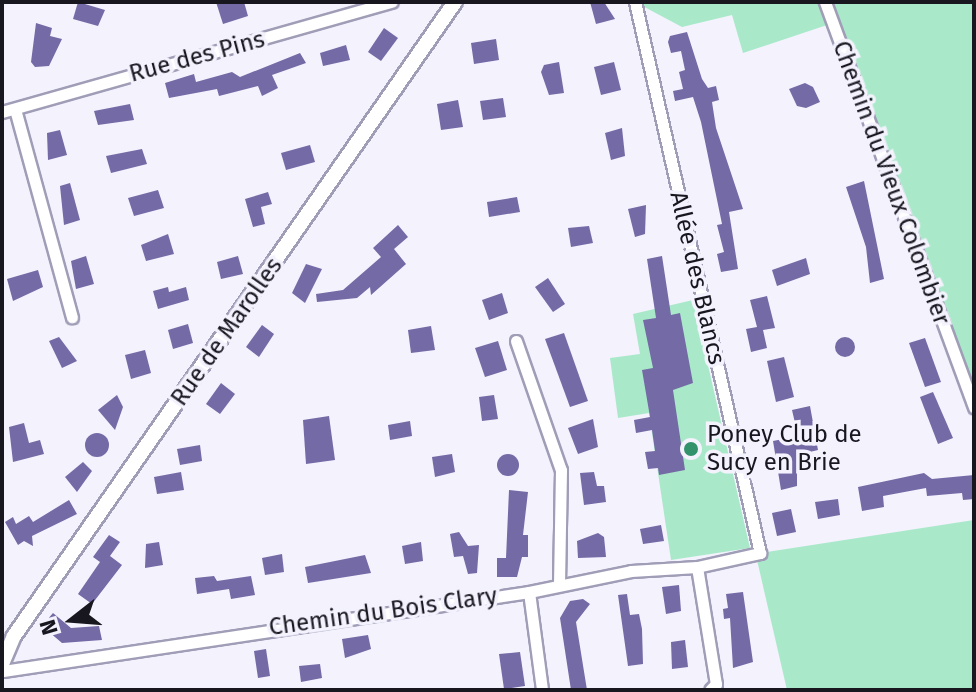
<!DOCTYPE html>
<html>
<head>
<meta charset="utf-8">
<style>
  body { margin:0 }
  #map { position:relative; width:976px; height:692px; overflow:hidden; background:#f3f2fd; font-family:"Fira Sans",sans-serif }
  div>[style] { position:absolute }
  .green>* { inset:0; background:#a9e9c9 }
  .building>* { inset:0; background:#746aa6 }
  .round { border-radius:50% }
  .roads { filter:drop-shadow(2px 0 #a09db7) drop-shadow(-2px 0 #a09db7) drop-shadow(0 2px #a09db7) drop-shadow(0 -2px #a09db7) }
  .minor>* { height:11px; margin:-5.5px; padding:0 5.5px; transform-origin:5.5px; border-radius:5.5px; background:#fff }
  .tertiary>* { height:14px; margin:-7px; padding:0 7px; transform-origin:7px; border-radius:7px; background:#fff }
  .dots>* { width:22px; height:22px; translate:-50% -50%; box-sizing:border-box; border:4px solid #f3f2fd; border-radius:50% }
  span { translate:-50% -50%; white-space:nowrap; text-align:center; line-height:1.15; -webkit-text-stroke:7px #f3f2fd; paint-order:stroke }
  .street-label { font-size:24px; color:#181720 }
  .poi-label { font-size:24px; color:#181720 }
  .left { translate:0 -50%; text-align:left }
  .frame { position:absolute; inset:0; border:4px solid #181720; pointer-events:none }
  .north { position:absolute; left:32px; top:580px; width:80px; height:80px; -webkit-text-stroke:6px #f3f2fd; paint-order:stroke; rotate:253deg; font-size:22px; font-weight:700; line-height:32px; text-align:center; color:#181720 }
  .north::after { content:''; display:block; margin:auto; width:28px; height:36px; background:#181720; clip-path:polygon(50% 0,100% 100%,50% 72%,0 100%) }
</style>
</head>
<body>
<div id="map">
  <div class="green">
    <div style="clip-path:polygon(635px 2px,974px 2px,974px 408px,833px 23px,743px 53px,732px 15px,682px 27px)"></div>
    <div style="clip-path:polygon(693px 300px,750px 548px,671px 560px,649px 413px,618px 418px,610px 358px,640px 354px,633px 314px)"></div>
    <div style="clip-path:polygon(974px 520px,974px 690px,787px 690px,757px 560px,760px 553px)"></div>
  </div>
  <div class="building">
    <div style="clip-path:polygon(78px 2px,105px 10px,98px 26px,73px 19px)"></div>
    <div style="clip-path:polygon(216px 2px,244px 2px,248px 16px,223px 24px)"></div>
    <div style="clip-path:polygon(590px 2px,604px 2px,615px 19px,596px 24px)"></div>
    <div style="clip-path:polygon(36px 23px,52px 28px,50px 36px,62px 39px,49px 66px,35px 67px,31px 62px)"></div>
    <div style="clip-path:polygon(384px 28px,398px 38px,381px 61px,368px 52px)"></div>
    <div style="clip-path:polygon(687px 32px,702px 79px,708px 88px,716px 86px,719px 100px,712px 102px,716px 128px,743px 209px,729px 212px,738px 269px,721px 272px,717px 254px,724px 252px,717px 225px,722px 224px,701px 122px,693px 97px,675px 101px,673px 91px,683px 89px,679px 72px,685px 70px,681px 51px,671px 53px,668px 42px,670px 36px)"></div>
    <div style="clip-path:polygon(496px 39px,499px 60px,474px 64px,471px 43px)"></div>
    <div style="clip-path:polygon(346px 45px,350px 60px,323px 66px,320px 53px)"></div>
    <div style="clip-path:polygon(300px 53px,306px 63px,272px 75px,278px 88px,262px 96px,258px 86px,219px 96px,217px 89px,169px 98px,165px 83px,194px 74px,196px 82px,232px 72px,240px 77px)"></div>
    <div style="clip-path:polygon(559px 62px,564px 93px,549px 95px,541px 72px,544px 65px)"></div>
    <div style="clip-path:polygon(614px 62px,621px 90px,601px 95px,594px 67px)"></div>
    <div style="clip-path:polygon(805px 83px,813px 87px,820px 102px,806px 108px,797px 106px,789px 89px)"></div>
    <div style="clip-path:polygon(503px 98px,506px 117px,483px 120px,480px 101px)"></div>
    <div style="clip-path:polygon(458px 100px,463px 127px,441px 130px,437px 104px)"></div>
    <div style="clip-path:polygon(130px 104px,134px 120px,98px 125px,94px 111px)"></div>
    <div style="clip-path:polygon(622px 128px,625px 156px,611px 160px,605px 133px)"></div>
    <div style="clip-path:polygon(60px 130px,67px 155px,48px 160px,47px 133px)"></div>
    <div style="clip-path:polygon(310px 145px,315px 162px,286px 170px,281px 153px)"></div>
    <div style="clip-path:polygon(142px 149px,147px 164px,111px 173px,106px 156px)"></div>
    <div style="clip-path:polygon(864px 181px,884px 279px,870px 283px,866px 247px,846px 187px)"></div>
    <div style="clip-path:polygon(70px 183px,80px 220px,64px 225px,60px 186px)"></div>
    <div style="clip-path:polygon(158px 190px,164px 208px,134px 216px,128px 198px)"></div>
    <div style="clip-path:polygon(268px 192px,272px 204px,261px 207px,265px 224px,253px 227px,245px 199px)"></div>
    <div style="clip-path:polygon(517px 197px,520px 212px,489px 217px,487px 202px)"></div>
    <div style="clip-path:polygon(646px 205px,645px 234px,635px 237px,628px 209px)"></div>
    <div style="clip-path:polygon(398px 225px,408px 237px,394px 249px,406px 264px,371px 295px,370px 287px,357px 298px,317px 302px,316px 294px,343px 290px,381px 257px,373px 248px)"></div>
    <div style="clip-path:polygon(589px 226px,593px 243px,571px 247px,568px 228px)"></div>
    <div style="clip-path:polygon(168px 234px,174px 254px,146px 261px,141px 245px)"></div>
    <div style="clip-path:polygon(86px 256px,94px 284px,76px 289px,71px 261px)"></div>
    <div style="clip-path:polygon(238px 256px,243px 274px,221px 279px,217px 262px)"></div>
    <div style="clip-path:polygon(662px 256px,671px 315px,680px 313px,693px 383px,673px 390px,685px 470px,659px 475px,658px 468px,648px 469px,645px 452px,655px 451px,652px 430px,636px 433px,634px 420px,650px 417px,642px 370px,653px 368px,643px 320px,656px 318px,647px 259px)"></div>
    <div style="clip-path:polygon(806px 258px,810px 274px,777px 286px,772px 270px)"></div>
    <div style="clip-path:polygon(306px 264px,322px 269px,305px 303px,292px 293px)"></div>
    <div style="clip-path:polygon(38px 270px,43px 287px,13px 301px,7px 279px)"></div>
    <div style="clip-path:polygon(548px 278px,565px 304px,553px 312px,535px 287px)"></div>
    <div style="clip-path:polygon(168px 287px,169px 292px,186px 287px,189px 300px,158px 309px,153px 291px)"></div>
    <div style="clip-path:polygon(502px 293px,508px 313px,489px 320px,482px 300px)"></div>
    <div style="clip-path:polygon(767px 296px,775px 328px,763px 330px,767px 348px,751px 352px,746px 329px,757px 327px,750px 300px)"></div>
    <div style="clip-path:polygon(188px 324px,193px 343px,173px 349px,168px 330px)"></div>
    <div style="clip-path:polygon(262px 325px,274px 334px,259px 357px,246px 347px)"></div>
    <div style="clip-path:polygon(431px 326px,435px 350px,411px 353px,408px 330px)"></div>
    <div style="clip-path:polygon(564px 333px,588px 401px,570px 407px,545px 339px)"></div>
    <div class="round" style="left:835px;top:337px;width:20px;height:20px"></div>
    <div style="clip-path:polygon(59px 337px,77px 361px,62px 368px,49px 341px)"></div>
    <div style="clip-path:polygon(925px 338px,941px 382px,925px 387px,909px 343px)"></div>
    <div style="clip-path:polygon(498px 341px,507px 370px,485px 377px,475px 348px)"></div>
    <div style="clip-path:polygon(145px 350px,151px 373px,131px 379px,125px 355px)"></div>
    <div style="clip-path:polygon(784px 357px,794px 397px,776px 402px,767px 361px)"></div>
    <div style="clip-path:polygon(221px 383px,235px 394px,220px 414px,206px 404px)"></div>
    <div style="clip-path:polygon(933px 392px,953px 438px,938px 444px,920px 397px)"></div>
    <div style="clip-path:polygon(117px 395px,123px 407px,115px 430px,98px 410px)"></div>
    <div style="clip-path:polygon(494px 395px,498px 419px,482px 421px,479px 397px)"></div>
    <div style="clip-path:polygon(810px 406px,818px 450px,797px 455px,797px 486px,781px 490px,773px 441px,798px 436px,792px 410px)"></div>
    <div style="clip-path:polygon(329px 416px,335px 460px,306px 464px,303px 420px)"></div>
    <div style="clip-path:polygon(593px 419px,598px 447px,578px 454px,568px 428px)"></div>
    <div style="clip-path:polygon(410px 421px,412px 436px,390px 440px,388px 425px)"></div>
    <div style="clip-path:polygon(24px 423px,29px 443px,40px 440px,44px 454px,13px 462px,9px 427px)"></div>
    <div class="round" style="left:85px;top:433px;width:24px;height:24px"></div>
    <div style="clip-path:polygon(200px 445px,202px 461px,180px 465px,177px 449px)"></div>
    <div style="clip-path:polygon(452px 454px,455px 472px,435px 477px,432px 457px)"></div>
    <div class="round" style="left:497px;top:454px;width:22px;height:22px"></div>
    <div style="clip-path:polygon(83px 462px,92px 471px,77px 492px,65px 477px)"></div>
    <div style="clip-path:polygon(181px 472px,184px 490px,157px 494px,154px 477px)"></div>
    <div style="clip-path:polygon(594px 472px,597px 486px,604px 486px,606px 502px,584px 505px,580px 473px)"></div>
    <div style="clip-path:polygon(924px 473px,932px 479px,974px 475px,974px 499px,963px 500px,962px 493px,927px 496px,926px 488px,883px 496px,884px 507px,862px 511px,858px 487px)"></div>
    <div style="clip-path:polygon(509px 490px,528px 492px,523px 535px,528px 535px,528px 557px,522px 557px,517px 577px,497px 577px,497px 558px,506px 558px)"></div>
    <div style="clip-path:polygon(838px 499px,840px 515px,818px 519px,815px 502px)"></div>
    <div style="clip-path:polygon(69px 500px,77px 514px,32px 536px,33px 546px,24px 541px,18px 545px,5px 522px,13px 517px,16px 524px,29px 516px,33px 522px)"></div>
    <div style="clip-path:polygon(791px 509px,796px 532px,777px 536px,772px 513px)"></div>
    <div style="clip-path:polygon(661px 525px,664px 541px,643px 544px,640px 529px)"></div>
    <div style="clip-path:polygon(459px 532px,468px 546px,479px 545px,477px 573px,468px 574px,463px 556px,454px 557px,450px 534px)"></div>
    <div style="clip-path:polygon(598px 533px,604px 537px,606px 557px,578px 558px,577px 541px)"></div>
    <div style="clip-path:polygon(109px 535px,120px 542px,110px 556px,122px 565px,92px 604px,78px 594px,100px 562px,93px 557px)"></div>
    <div style="clip-path:polygon(159px 542px,163px 565px,145px 568px,146px 544px)"></div>
    <div style="clip-path:polygon(421px 542px,423px 561px,405px 564px,402px 546px)"></div>
    <div style="clip-path:polygon(282px 554px,284px 572px,265px 575px,262px 558px)"></div>
    <div style="clip-path:polygon(365px 555px,371px 573px,308px 583px,305px 567px)"></div>
    <div style="clip-path:polygon(214px 576px,217px 581px,251px 576px,255px 595px,231px 599px,229px 589px,197px 594px,195px 578px)"></div>
    <div style="clip-path:polygon(679px 585px,681px 611px,666px 614px,662px 587px)"></div>
    <div style="clip-path:polygon(743px 592px,753px 662px,733px 668px,730px 618px,724px 619px,723px 609px,728px 608px,726px 594px)"></div>
    <div style="clip-path:polygon(627px 594px,630px 615px,639px 614px,642px 629px,643px 664px,628px 666px,618px 595px)"></div>
    <div style="clip-path:polygon(583px 599px,590px 604px,576px 622px,587px 690px,571px 690px,560px 618px,570px 601px)"></div>
    <div style="clip-path:polygon(53px 613px,71px 628px,99px 626px,102px 640px,62px 643px,42px 626px)"></div>
    <div style="clip-path:polygon(368px 635px,371px 649px,345px 658px,342px 639px)"></div>
    <div style="clip-path:polygon(685px 640px,688px 667px,672px 669px,671px 642px)"></div>
    <div style="clip-path:polygon(266px 649px,270px 676px,258px 678px,254px 651px)"></div>
    <div style="clip-path:polygon(520px 652px,525px 686px,504px 689px,499px 654px)"></div>
    <div style="clip-path:polygon(320px 664px,322px 678px,301px 682px,299px 666px)"></div>
  </div>
  <div class="roads">
    <div class="minor">
      <div style="left:825px;top:2px;width:432px;rotate:69.8deg"></div>
      <div style="left:15px;top:109px;width:216px;rotate:74.7deg"></div>
      <div style="left:2px;top:112px;width:405px;rotate:-15.8deg"></div>
      <div style="left:516px;top:341px;width:137px;rotate:70.8deg"></div>
      <div style="left:561px;top:470px;width:114px;rotate:91deg"></div>
      <div style="left:697px;top:567px;width:119px;rotate:80.8deg"></div>
      <div style="left:716px;top:684px;width:8px;rotate:135deg"></div>
      <div style="left:529px;top:592px;width:99px;rotate:82.4deg"></div>
      <div style="left:3px;top:671px;width:532px;rotate:-8.54deg"></div>
      <div style="left:529px;top:592px;width:104px;rotate:-11.6deg"></div>
      <div style="left:631px;top:571px;width:66px;rotate:-3.5deg"></div>
      <div style="left:697px;top:567px;width:65px;rotate:-12.5deg"></div>
      <div style="left:760px;top:553px;width:565px;rotate:-102.78deg"></div>
    </div>
    <div class="tertiary">
      <div style="left:2px;top:664px;width:30px;rotate:-67deg"></div>
      <div style="left:14px;top:636px;width:772px;rotate:-55.18deg"></div>
    </div>
  </div>
  <div class="dots">
    <div style="left:691px;top:449px;background:#32926b"></div>
  </div>
  <div class="street-label">
    <span style="left:197px;top:57px;rotate:-15deg">Rue des Pins</span>
    <span style="left:891px;top:183px;rotate:70deg">Chemin du Vieux Colombier</span>
    <span style="left:697px;top:278px;rotate:77deg">Allée des Blancs</span>
    <span style="left:227px;top:332px;rotate:-55deg">Rue de Marolles</span>
    <span style="left:383px;top:612px;rotate:-8deg">Chemin du Bois Clary</span>
  </div>
  <div class="poi-label">
    <span class="left" style="left:707px;top:449px">Poney Club de<br>Sucy en Brie</span>
  </div>
  <div class="frame"></div>
  <div class="north">N</div>
</div>
</body>
</html>
